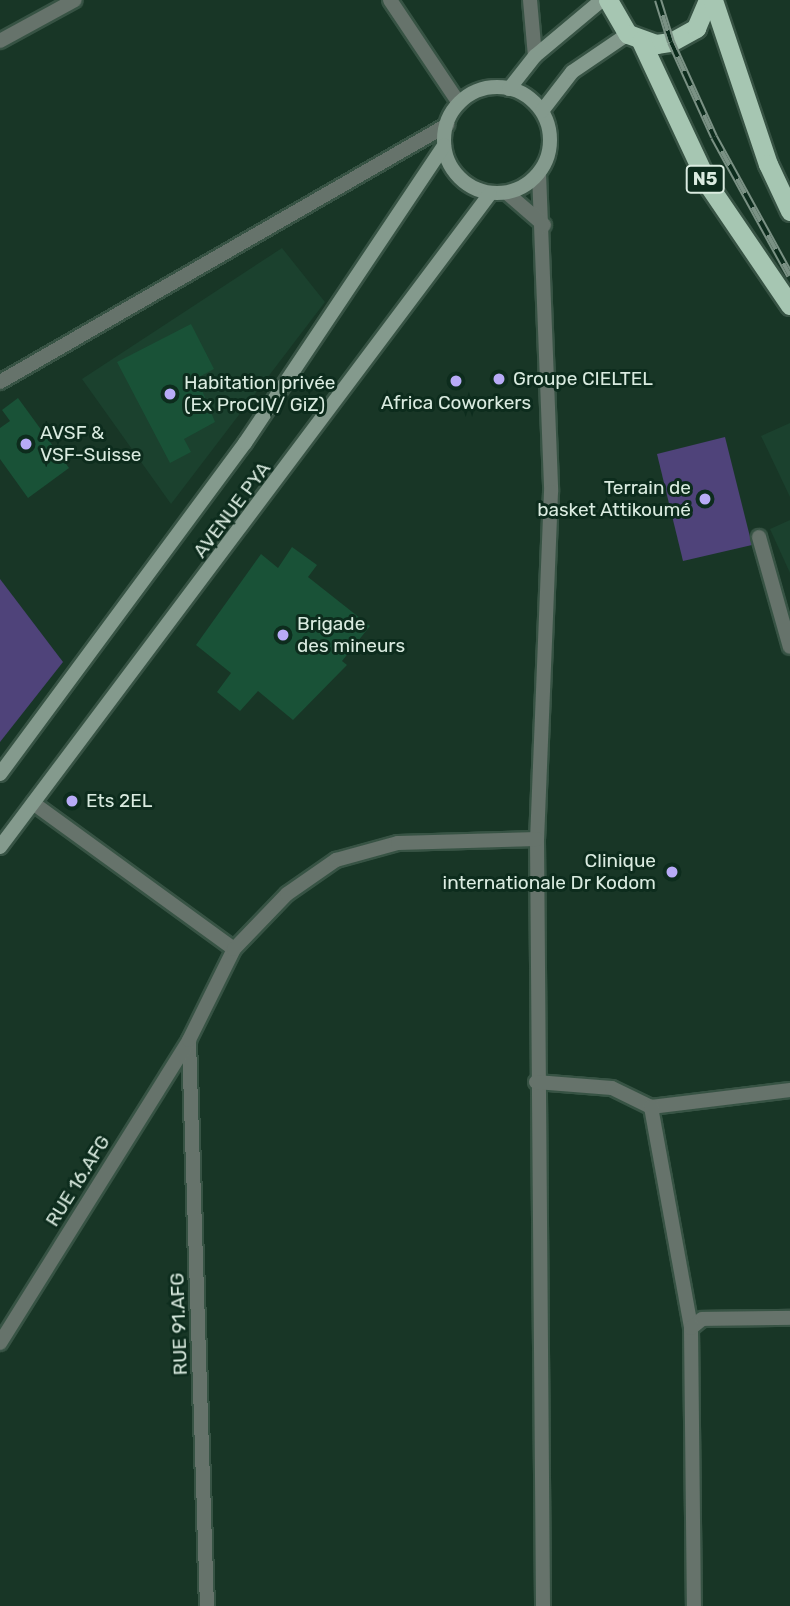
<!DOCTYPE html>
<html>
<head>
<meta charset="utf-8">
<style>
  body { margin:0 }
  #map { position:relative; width:790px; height:1606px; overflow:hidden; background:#183626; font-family:Rubik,sans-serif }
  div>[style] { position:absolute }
  .built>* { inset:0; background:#1b412e }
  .green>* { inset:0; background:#4f437a }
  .building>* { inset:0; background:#195237 }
  .roads { filter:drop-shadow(2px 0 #375344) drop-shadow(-2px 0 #375344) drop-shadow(0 2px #375344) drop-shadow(0 -2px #375344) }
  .minor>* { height:14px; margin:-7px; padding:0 7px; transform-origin:7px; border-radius:7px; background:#66736b }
  .secondary>* { height:14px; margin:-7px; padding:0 7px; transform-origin:7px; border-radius:7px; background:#849a8d }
  .secondary>.ring { margin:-7px; padding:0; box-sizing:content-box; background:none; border:14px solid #849a8d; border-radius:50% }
  .trunk>* { height:19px; margin:-9.5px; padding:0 9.5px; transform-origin:9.5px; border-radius:9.5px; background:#a6c6b2 }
  .rail>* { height:8px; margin-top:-4px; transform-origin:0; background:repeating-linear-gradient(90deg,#0d2c1d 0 16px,#7a9184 0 32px); box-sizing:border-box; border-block:2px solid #7a9184 }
  .dots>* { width:19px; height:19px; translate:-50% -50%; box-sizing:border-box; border:4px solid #0d2c1d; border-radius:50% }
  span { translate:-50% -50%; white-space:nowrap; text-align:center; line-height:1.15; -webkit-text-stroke:6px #0d2c1d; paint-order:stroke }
  .shield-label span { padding:2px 5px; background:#0d2c1d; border:2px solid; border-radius:5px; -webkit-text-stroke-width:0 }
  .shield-label { font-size:18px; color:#daebe0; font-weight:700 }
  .poi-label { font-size:19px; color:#daebe0 }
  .left { translate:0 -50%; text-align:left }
  .right { translate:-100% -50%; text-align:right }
  .street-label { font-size:19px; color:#daebe0 }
</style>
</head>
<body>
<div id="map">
  <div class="built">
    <div style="clip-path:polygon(282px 248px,325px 302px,171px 504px,82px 379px)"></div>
    <div style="clip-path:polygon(790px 423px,790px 497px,761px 436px)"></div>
    <div style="clip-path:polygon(790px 520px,790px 573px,770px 529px)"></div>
  </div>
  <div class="green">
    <div style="clip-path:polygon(725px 437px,752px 545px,683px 561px,657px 454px)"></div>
    <div style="clip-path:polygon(0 579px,63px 662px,0 742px)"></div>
  </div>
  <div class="building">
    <div style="clip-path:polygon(191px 324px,214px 369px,197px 378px,215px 422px,184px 439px,191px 452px,170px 463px,117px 362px)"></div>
    <div style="clip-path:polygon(18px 398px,69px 468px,28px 498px,0 459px,0 428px,10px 421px,2px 410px)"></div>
    <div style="clip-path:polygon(292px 547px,317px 565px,308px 577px,370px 626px,342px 661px,347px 665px,293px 720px,258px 691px,240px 711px,217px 692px,231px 673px,196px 645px,261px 554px,278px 568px)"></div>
  </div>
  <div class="roads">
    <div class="minor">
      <div style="left:390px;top:0;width:124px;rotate:56.2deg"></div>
      <div style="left:530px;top:0;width:56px;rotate:84.9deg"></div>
      <div style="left:0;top:41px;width:85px;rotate:-28.7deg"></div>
      <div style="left:539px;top:173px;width:319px;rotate:87.8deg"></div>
      <div style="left:551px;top:492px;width:347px;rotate:92.3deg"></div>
      <div style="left:537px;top:839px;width:767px;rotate:89.55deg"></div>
      <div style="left:507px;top:193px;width:49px;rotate:40.9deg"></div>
      <div style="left:0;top:382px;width:516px;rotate:-29.9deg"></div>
      <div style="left:759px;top:537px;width:114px;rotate:74.3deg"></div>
      <div style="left:33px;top:803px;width:248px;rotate:36deg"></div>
      <div style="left:189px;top:1041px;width:565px;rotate:88.18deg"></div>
      <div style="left:536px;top:1082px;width:76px;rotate:4.5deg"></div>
      <div style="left:612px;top:1088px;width:43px;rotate:26deg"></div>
      <div style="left:651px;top:1107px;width:140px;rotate:-7deg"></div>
      <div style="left:651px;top:1107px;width:225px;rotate:79.7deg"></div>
      <div style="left:691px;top:1328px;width:278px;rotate:89.4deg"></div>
      <div style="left:691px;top:1328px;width:14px;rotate:-39deg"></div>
      <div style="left:702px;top:1319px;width:88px;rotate:-0.7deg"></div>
      <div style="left:0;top:1343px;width:357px;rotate:-58deg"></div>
      <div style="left:189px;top:1040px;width:102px;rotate:-63.7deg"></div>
      <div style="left:234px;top:949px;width:76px;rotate:-46.1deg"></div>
      <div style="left:287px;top:894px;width:60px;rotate:-34.8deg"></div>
      <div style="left:336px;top:860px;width:64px;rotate:-15.3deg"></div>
      <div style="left:398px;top:843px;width:139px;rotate:-1.6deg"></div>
    </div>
    <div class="secondary">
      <div class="ring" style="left:444px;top:87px;width:92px;height:92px"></div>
      <div style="left:509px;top:89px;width:42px;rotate:-51.8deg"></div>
      <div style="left:535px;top:56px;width:87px;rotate:-39.9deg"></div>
      <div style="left:542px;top:111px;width:49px;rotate:-52.4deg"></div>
      <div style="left:572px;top:72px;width:68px;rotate:-34.2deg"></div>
      <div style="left:0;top:774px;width:412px;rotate:-53.5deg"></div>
      <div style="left:245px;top:443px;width:358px;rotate:-56.2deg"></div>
      <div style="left:0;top:847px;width:816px;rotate:-53.12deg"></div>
    </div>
    <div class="trunk">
      <div style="left:608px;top:0;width:39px;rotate:60deg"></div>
      <div style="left:628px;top:34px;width:30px;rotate:20deg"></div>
      <div style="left:656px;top:44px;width:15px;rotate:-8deg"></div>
      <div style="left:671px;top:42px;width:29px;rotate:-29deg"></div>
      <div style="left:696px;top:28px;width:30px;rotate:-67deg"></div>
      <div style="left:713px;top:0;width:173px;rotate:71.5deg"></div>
      <div style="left:768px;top:164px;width:52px;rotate:64.9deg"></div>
      <div style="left:641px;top:41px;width:160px;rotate:64.9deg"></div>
      <div style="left:709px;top:186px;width:144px;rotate:55.8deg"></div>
    </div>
  </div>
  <div class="rail">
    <div style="left:658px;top:0;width:44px;rotate:72.8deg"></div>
    <div style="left:671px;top:42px;width:104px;rotate:65.6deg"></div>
    <div style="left:714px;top:137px;width:158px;rotate:61.2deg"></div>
  </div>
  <div class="dots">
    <div style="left:499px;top:379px;background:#b8abf7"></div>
    <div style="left:456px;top:381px;background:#b8abf7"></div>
    <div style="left:170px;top:394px;background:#b8abf7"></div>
    <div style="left:26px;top:444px;background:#b8abf7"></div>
    <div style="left:705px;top:499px;background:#b8abf7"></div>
    <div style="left:283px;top:635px;background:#b8abf7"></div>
    <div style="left:72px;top:801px;background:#b8abf7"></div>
    <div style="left:672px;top:872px;background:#b8abf7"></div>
  </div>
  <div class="shield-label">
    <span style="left:705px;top:179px">N5</span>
  </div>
  <div class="poi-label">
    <span class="left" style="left:513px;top:379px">Groupe CIELTEL</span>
    <span class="left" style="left:184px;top:394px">Habitation privée<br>(Ex ProCIV/ GiZ)</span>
    <span style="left:456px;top:403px">Africa Coworkers</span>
    <span class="left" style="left:40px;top:444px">AVSF &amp;<br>VSF-Suisse</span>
    <span class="right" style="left:691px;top:499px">Terrain de<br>basket Attikoumé</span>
    <span class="left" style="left:297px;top:635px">Brigade<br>des mineurs</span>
    <span class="left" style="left:86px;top:801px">Ets 2EL</span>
    <span class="right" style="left:656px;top:872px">Clinique<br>internationale Dr Kodom</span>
  </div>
  <div class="street-label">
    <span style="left:232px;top:510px;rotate:-53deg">AVENUE PYA</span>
    <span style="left:78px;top:1181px;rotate:-58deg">RUE 16.AFG</span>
    <span style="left:179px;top:1324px;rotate:-92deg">RUE 91.AFG</span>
  </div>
</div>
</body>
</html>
